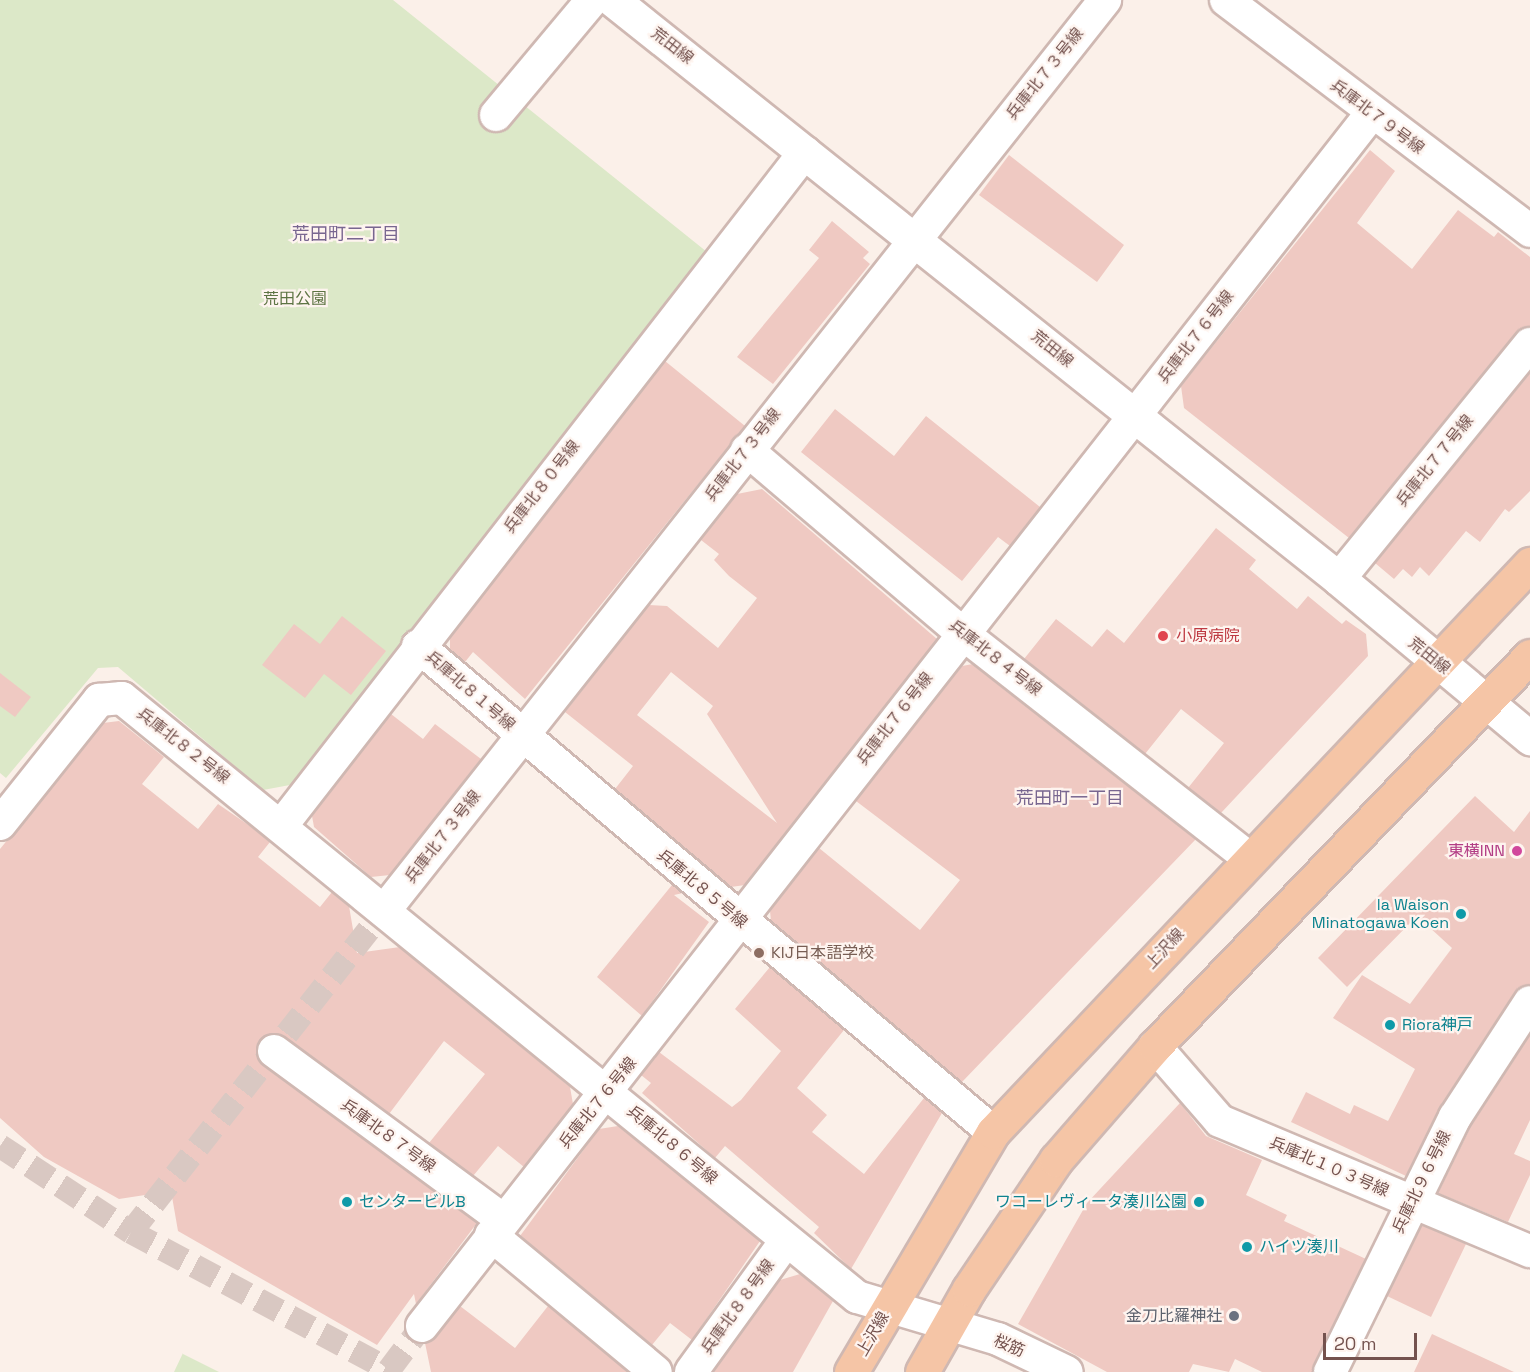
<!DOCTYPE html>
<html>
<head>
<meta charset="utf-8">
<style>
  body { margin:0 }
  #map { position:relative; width:1530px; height:1372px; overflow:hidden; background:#fbf0e9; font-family:"Space Grotesk","Noto Sans JP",sans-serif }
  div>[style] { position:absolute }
  .green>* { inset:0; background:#dce8c8 }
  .building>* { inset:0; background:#efc9c2 }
  .pedestrian-tunnel>* { height:24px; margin-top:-12px; transform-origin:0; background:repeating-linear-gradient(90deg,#d9c8c2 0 24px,transparent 0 36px) }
  .roads { filter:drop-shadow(2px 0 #cfb8b2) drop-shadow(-2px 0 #cfb8b2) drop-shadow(0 2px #cfb8b2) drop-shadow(0 -2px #cfb8b2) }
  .minor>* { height:32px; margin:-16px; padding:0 16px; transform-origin:16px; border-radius:16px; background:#fff }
  .tertiary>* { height:33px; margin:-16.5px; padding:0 16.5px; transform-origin:16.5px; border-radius:16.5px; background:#fff }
  .primary>* { height:33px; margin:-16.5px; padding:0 16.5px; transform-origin:16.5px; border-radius:16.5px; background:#f5c5a6 }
  .dots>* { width:16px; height:16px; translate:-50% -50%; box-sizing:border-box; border:3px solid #fef4ef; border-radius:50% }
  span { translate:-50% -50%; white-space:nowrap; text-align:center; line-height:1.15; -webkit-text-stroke:4.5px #fef4ef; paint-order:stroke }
  .street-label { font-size:16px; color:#74524e }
  .park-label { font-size:16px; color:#5d7443 }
  .health-label { font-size:16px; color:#be3a42 }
  .left { translate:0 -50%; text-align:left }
  .hotel-label { font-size:16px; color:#b23c85 }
  .right { translate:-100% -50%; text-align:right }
  .culture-label { font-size:16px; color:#0d838f }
  .education-label { font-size:16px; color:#785e54 }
  .worship-label { font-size:16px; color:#5b616d }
  .neighbourhood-label { font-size:18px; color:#786690 }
  .scale { position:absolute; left:1323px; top:1333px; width:94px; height:27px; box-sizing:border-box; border:3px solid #74524e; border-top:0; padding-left:8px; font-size:18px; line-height:21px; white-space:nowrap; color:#74524e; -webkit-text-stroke:4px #fef4ef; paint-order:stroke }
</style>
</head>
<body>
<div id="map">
  <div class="green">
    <div style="clip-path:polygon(0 0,393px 0,707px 252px,290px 785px,263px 790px,118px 667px,98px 668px,6px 778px,0 773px)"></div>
    <div style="clip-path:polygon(183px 1353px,183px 1354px,219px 1372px,174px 1372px)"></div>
  </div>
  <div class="building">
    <div style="clip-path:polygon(1370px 150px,1395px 171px,1357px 223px,1412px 269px,1458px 210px,1494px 237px,1498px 232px,1530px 257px,1530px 326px,1516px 333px,1349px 538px,1184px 408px,1181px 386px)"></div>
    <div style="clip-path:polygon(1009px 155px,1124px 245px,1097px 282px,979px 195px)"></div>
    <div style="clip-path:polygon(832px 221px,869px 252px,863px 258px,870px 264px,773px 384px,737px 357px,819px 258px,809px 250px)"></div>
    <div style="clip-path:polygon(665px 361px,745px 426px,525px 699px,473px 652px,465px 662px,450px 650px,450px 638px)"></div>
    <div style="clip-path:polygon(1530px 373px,1530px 491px,1509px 512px,1505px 509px,1480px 542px,1466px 531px,1429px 576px,1420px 567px,1412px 577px,1403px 569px,1394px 579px,1375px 563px)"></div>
    <div style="clip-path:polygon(835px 409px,894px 456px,926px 416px,1040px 507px,1010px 546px,998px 537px,962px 581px,801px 452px)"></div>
    <div style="clip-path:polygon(evenodd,762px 489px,937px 639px,745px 885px,731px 887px,615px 789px,633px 766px,565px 712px,649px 605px,667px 606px,718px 648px,757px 598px,729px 576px,714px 560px,719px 554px,701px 540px,737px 494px,762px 489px,671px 672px,713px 706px,707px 714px,777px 823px,637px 715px,671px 672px)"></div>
    <div style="clip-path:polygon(1216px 528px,1256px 560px,1249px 569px,1297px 609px,1308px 596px,1342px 624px,1346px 620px,1366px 634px,1368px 656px,1221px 813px,1188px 788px,1224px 743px,1181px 709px,1145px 754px,1024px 659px,1056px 619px,1092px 647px,1107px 629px,1124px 643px)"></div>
    <div style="clip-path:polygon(342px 616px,386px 651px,351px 695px,324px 674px,305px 698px,262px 665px,294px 624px,320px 644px)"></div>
    <div style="clip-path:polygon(973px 664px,1196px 839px,962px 1082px,771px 921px,770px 911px,819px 848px,920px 930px,960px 880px,856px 801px,962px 666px)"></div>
    <div style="clip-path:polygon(0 673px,31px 697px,15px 717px,0 706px)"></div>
    <div style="clip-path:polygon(391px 714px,423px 739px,435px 724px,481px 759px,390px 875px,371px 877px,314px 827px,312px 816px)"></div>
    <div style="clip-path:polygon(119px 721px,164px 757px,142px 784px,198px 829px,218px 804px,250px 826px,270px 842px,258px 857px,320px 907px,332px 892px,349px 906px,357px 953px,400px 947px,570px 1087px,573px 1104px,524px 1167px,498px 1146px,473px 1176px,429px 1143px,485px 1074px,444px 1041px,389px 1114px,285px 1037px,275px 1033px,260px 1040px,256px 1050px,263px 1065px,477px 1223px,416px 1304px,414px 1294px,377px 1345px,178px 1231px,171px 1191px,119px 1199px,44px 1157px,0 1118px,0 849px,103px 723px)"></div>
    <div style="clip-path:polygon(1475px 796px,1514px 832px,1530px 811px,1530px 984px,1515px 992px,1440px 1107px,1406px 1176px,1291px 1122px,1306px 1092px,1350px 1114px,1354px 1105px,1388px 1121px,1415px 1069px,1333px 1018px,1362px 975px,1410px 1004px,1452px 948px,1417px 916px,1347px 987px,1318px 958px)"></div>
    <div style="clip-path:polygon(672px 885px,683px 893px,674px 895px,709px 922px,642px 1016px,597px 977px)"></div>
    <div style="clip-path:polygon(770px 967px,844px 1030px,797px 1088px,827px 1115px,812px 1132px,864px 1174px,924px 1098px,942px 1113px,851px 1269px,814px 1233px,819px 1227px,725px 1146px,715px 1158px,642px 1093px,651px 1083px,641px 1075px,659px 1052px,732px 1107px,741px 1100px,781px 1051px,735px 1009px)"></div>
    <div style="clip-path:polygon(1530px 1035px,1530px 1120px,1514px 1154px,1530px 1161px,1530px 1175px,1508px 1222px,1438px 1193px,1471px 1126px)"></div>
    <div style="clip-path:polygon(1180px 1103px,1206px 1136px,1262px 1160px,1246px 1195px,1287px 1215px,1284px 1221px,1366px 1259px,1312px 1372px,1262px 1372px,1235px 1359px,1229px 1372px,1193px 1364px,1189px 1372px,1107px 1372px,1018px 1324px,1087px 1203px)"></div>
    <div style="clip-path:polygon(618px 1126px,760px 1241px,692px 1340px,670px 1323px,652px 1345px,520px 1236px,599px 1129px)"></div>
    <div style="clip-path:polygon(1422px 1225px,1466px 1244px,1431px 1317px,1387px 1296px)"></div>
    <div style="clip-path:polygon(800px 1274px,833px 1301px,793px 1372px,713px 1372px,780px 1280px)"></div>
    <div style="clip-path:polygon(460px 1306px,515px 1348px,548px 1306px,628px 1372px,431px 1372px,425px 1343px)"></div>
    <div style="clip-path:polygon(1432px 1334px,1514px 1372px,1414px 1372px)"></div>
  </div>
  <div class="pedestrian-tunnel">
    <div style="left:0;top:1146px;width:157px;rotate:33.3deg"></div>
    <div style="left:131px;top:1232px;width:297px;rotate:28.1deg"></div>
    <div style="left:131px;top:1232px;width:409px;rotate:-51.8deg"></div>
    <div style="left:389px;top:1370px;width:55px;rotate:-53.1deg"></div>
  </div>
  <div class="roads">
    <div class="minor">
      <div style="left:1226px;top:0;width:382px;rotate:37.2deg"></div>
      <div style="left:496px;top:115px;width:150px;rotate:-50.1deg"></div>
      <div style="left:747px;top:450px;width:282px;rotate:40.4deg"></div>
      <div style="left:962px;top:633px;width:365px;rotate:38.1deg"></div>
      <div style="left:1339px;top:579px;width:303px;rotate:-50.9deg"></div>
      <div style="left:418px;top:646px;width:753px;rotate:40.21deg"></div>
      <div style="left:0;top:824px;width:159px;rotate:-51.4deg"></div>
      <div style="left:99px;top:700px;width:23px;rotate:-5deg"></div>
      <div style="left:122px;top:698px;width:948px;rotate:39.18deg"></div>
      <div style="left:857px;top:1297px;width:147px;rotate:16.6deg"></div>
      <div style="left:998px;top:1339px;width:76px;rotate:25.6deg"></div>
      <div style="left:282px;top:825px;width:852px;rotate:-52.15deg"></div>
      <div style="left:384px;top:911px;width:1162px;rotate:-51.64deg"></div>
      <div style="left:1155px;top:1046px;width:99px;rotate:49.1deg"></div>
      <div style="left:1220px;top:1121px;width:336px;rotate:22.8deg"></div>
      <div style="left:274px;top:1051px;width:285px;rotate:36.4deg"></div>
      <div style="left:491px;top:1235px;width:214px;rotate:39.7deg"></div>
      <div style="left:422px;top:1326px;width:1539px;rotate:-51.94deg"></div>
      <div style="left:691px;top:1372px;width:162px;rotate:-54.1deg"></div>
      <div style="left:1330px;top:1372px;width:284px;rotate:-63.9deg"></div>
      <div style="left:1455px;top:1117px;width:137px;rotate:-56.9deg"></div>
    </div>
    <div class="tertiary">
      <div style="left:613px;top:0;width:929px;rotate:38.57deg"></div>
      <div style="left:1339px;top:579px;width:249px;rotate:39.8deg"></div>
    </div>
    <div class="primary">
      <div style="left:851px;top:1372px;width:279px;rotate:-59.4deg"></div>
      <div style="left:993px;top:1132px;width:782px;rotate:-46.61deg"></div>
      <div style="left:922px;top:1372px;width:95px;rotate:-60.5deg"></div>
      <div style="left:969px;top:1289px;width:156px;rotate:-56deg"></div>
      <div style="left:1056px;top:1160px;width:151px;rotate:-49deg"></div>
      <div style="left:1155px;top:1046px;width:541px;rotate:-46.12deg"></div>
    </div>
  </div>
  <div class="dots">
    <div style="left:1163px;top:636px;background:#e0444e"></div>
    <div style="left:1517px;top:851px;background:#d1479c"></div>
    <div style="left:1461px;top:914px;background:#0f9aa8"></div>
    <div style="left:759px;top:953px;background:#8d6e63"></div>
    <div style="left:1390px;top:1025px;background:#0f9aa8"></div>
    <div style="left:347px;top:1202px;background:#0f9aa8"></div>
    <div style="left:1199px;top:1202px;background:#0f9aa8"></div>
    <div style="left:1247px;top:1247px;background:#0f9aa8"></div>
    <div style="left:1234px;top:1316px;background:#6b7280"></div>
  </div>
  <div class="street-label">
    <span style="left:672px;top:46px;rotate:38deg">荒田線</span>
    <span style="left:1045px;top:74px;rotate:-51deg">兵庫北７３号線</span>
    <span style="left:1377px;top:117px;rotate:37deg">兵庫北７９号線</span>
    <span style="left:1196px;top:337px;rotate:-52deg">兵庫北７６号線</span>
    <span style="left:1052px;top:349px;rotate:39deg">荒田線</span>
    <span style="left:743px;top:455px;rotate:-52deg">兵庫北７３号線</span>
    <span style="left:1435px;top:461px;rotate:-51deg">兵庫北７７号線</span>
    <span style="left:542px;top:487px;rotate:-52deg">兵庫北８０号線</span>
    <span style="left:1429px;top:656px;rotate:39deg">荒田線</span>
    <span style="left:995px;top:658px;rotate:38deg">兵庫北８４号線</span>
    <span style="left:470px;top:691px;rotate:41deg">兵庫北８１号線</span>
    <span style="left:895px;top:719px;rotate:-52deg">兵庫北７６号線</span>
    <span style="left:183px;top:746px;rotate:38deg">兵庫北８２号線</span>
    <span style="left:443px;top:837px;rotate:-52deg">兵庫北７３号線</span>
    <span style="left:702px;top:889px;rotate:40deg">兵庫北８５号線</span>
    <span style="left:1165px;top:949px;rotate:-47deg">上沢線</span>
    <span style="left:598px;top:1103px;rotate:-51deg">兵庫北７６号線</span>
    <span style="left:388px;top:1136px;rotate:36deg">兵庫北８７号線</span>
    <span style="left:672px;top:1145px;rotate:40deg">兵庫北８６号線</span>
    <span style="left:1329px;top:1167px;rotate:23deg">兵庫北１０３号線</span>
    <span style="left:1422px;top:1182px;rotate:-64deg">兵庫北９６号線</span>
    <span style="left:738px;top:1307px;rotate:-54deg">兵庫北８８号線</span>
    <span style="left:873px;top:1334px;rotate:-60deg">上沢線</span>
    <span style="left:1009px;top:1346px;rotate:23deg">桜筋</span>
  </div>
  <div class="park-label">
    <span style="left:295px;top:299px">荒田公園</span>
  </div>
  <div class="health-label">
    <span class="left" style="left:1176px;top:636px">小原病院</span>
  </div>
  <div class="hotel-label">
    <span class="right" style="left:1505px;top:851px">東横INN</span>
  </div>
  <div class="culture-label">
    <span class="right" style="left:1449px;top:914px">la Waison<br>Minatogawa Koen</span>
    <span class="left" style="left:1402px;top:1025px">Riora神戸</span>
    <span class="left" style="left:359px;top:1202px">センタービルB</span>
    <span class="right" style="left:1187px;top:1202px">ワコーレヴィータ湊川公園</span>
    <span class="left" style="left:1259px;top:1247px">ハイツ湊川</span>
  </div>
  <div class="education-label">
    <span class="left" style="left:771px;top:953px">KIJ日本語学校</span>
  </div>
  <div class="worship-label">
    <span class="right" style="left:1222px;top:1316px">金刀比羅神社</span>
  </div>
  <div class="neighbourhood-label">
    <span style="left:346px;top:234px">荒田町二丁目</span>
    <span style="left:1070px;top:798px">荒田町一丁目</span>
  </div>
  <div class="scale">20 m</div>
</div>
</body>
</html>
